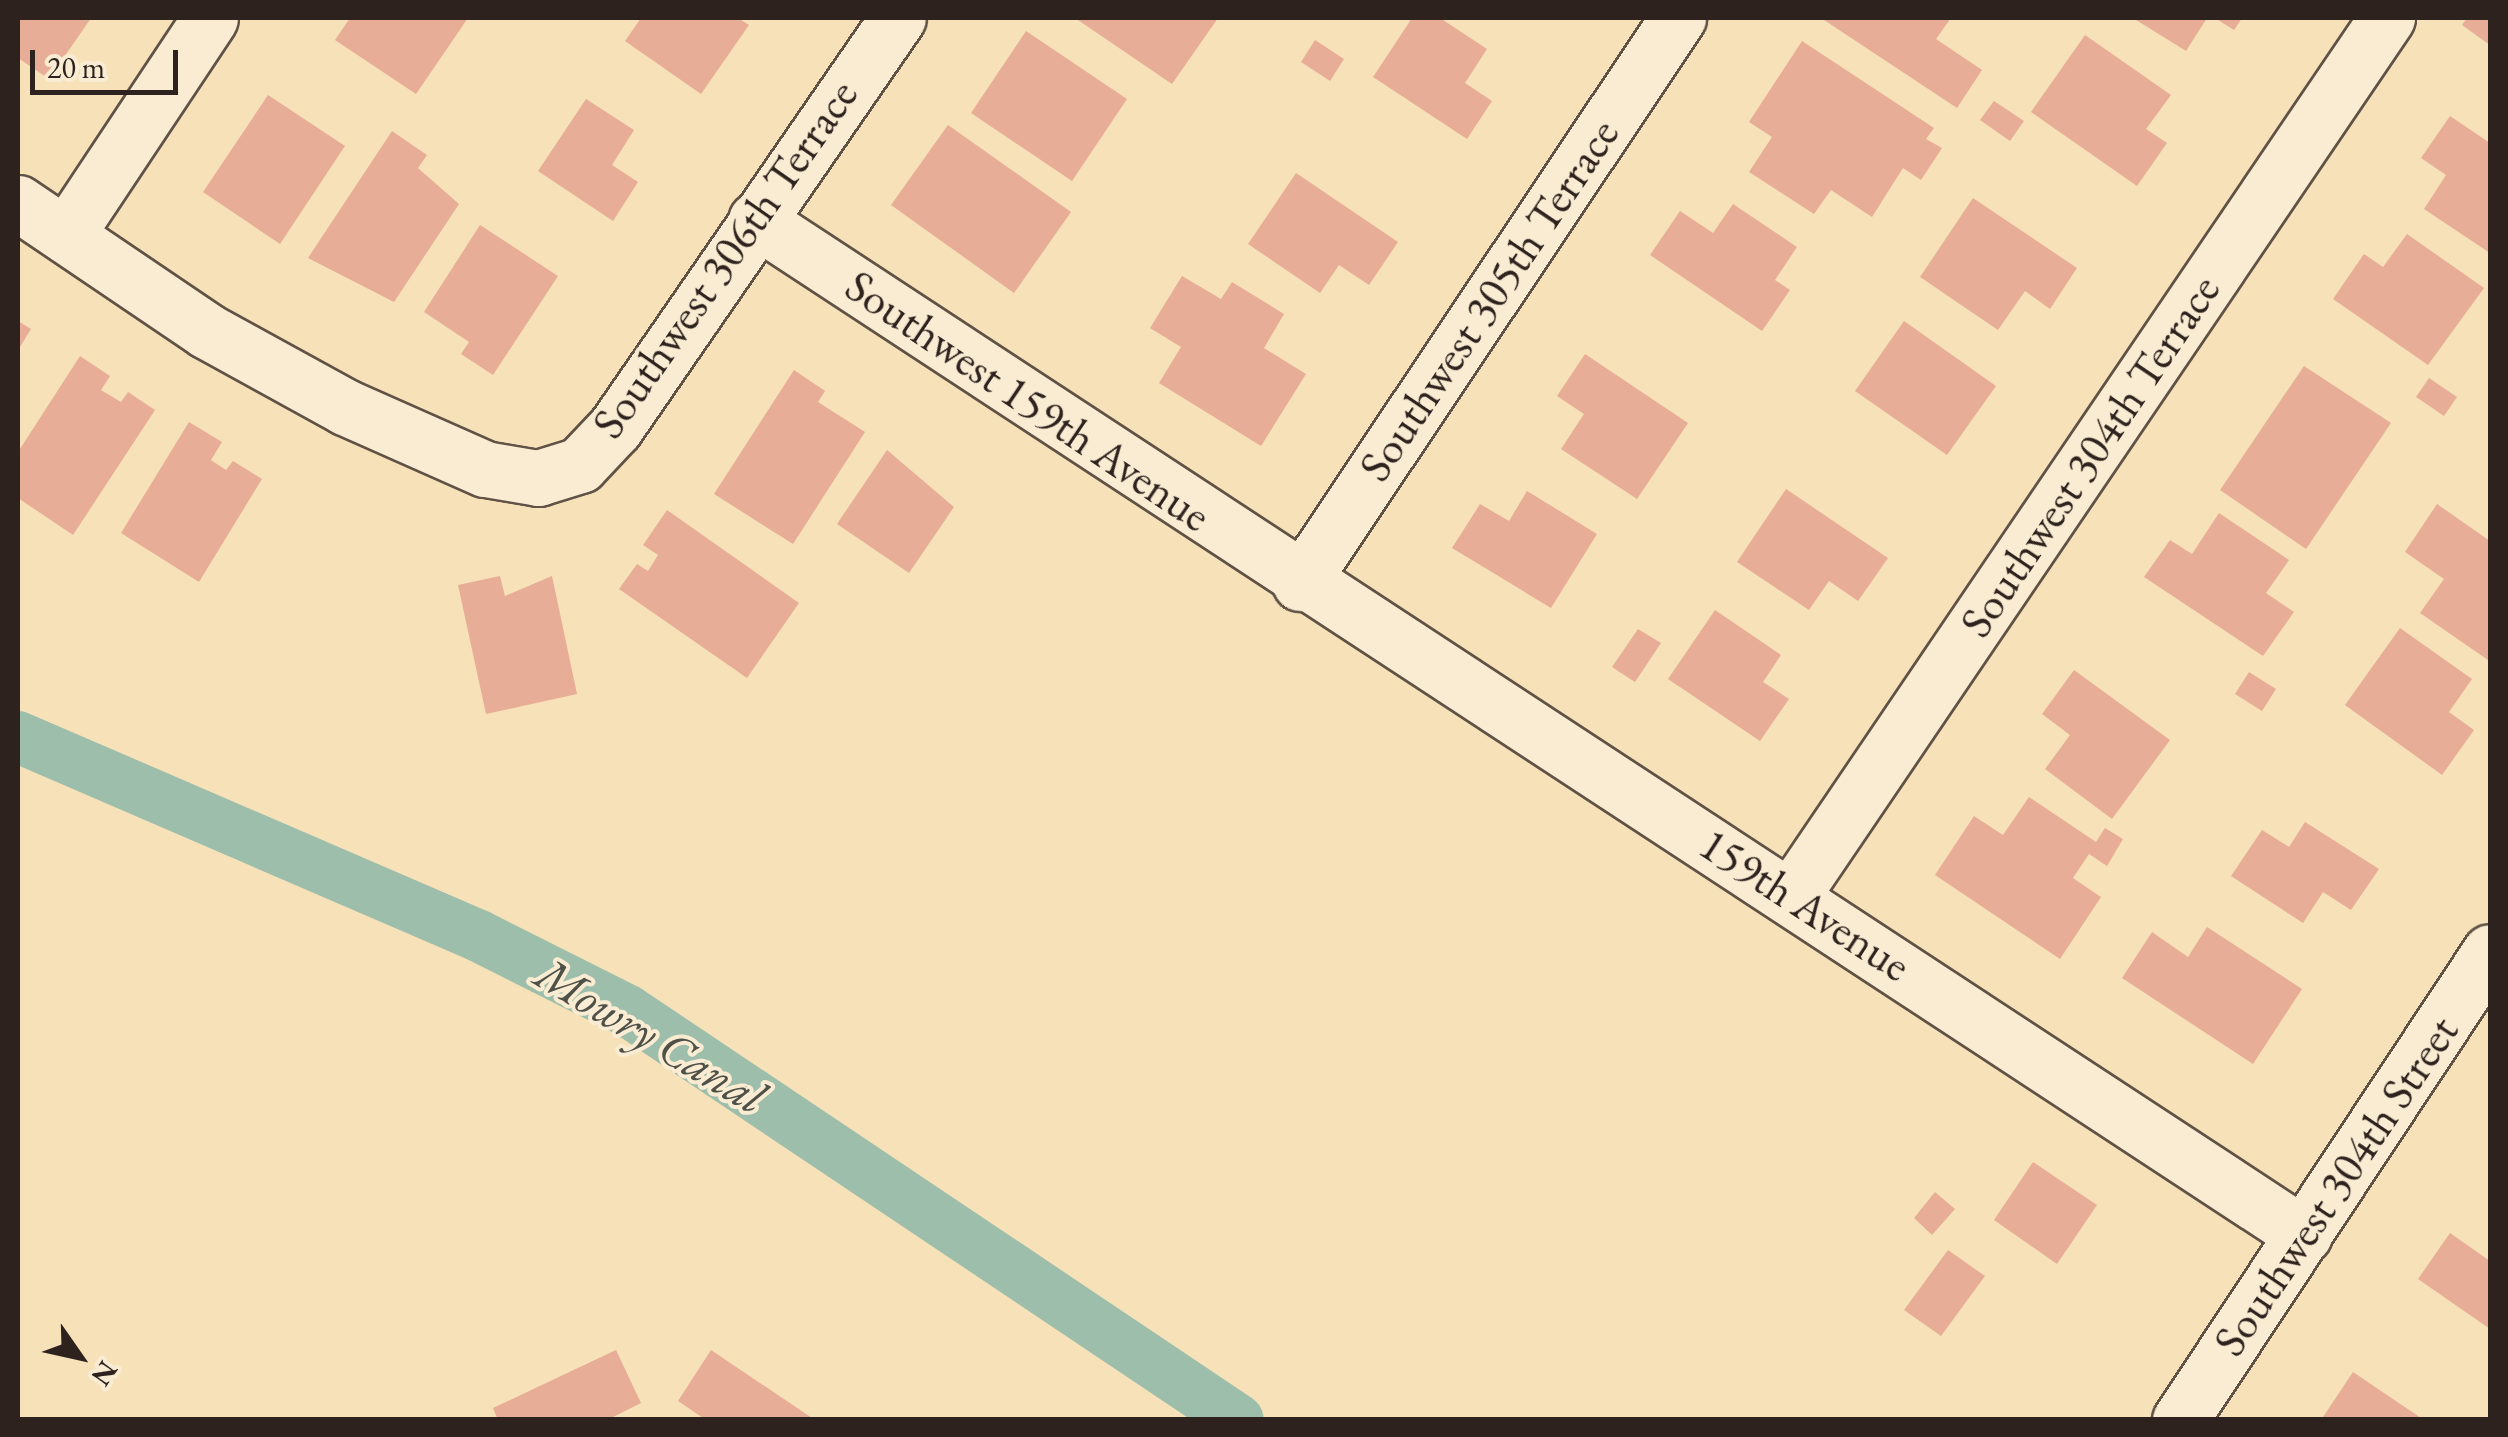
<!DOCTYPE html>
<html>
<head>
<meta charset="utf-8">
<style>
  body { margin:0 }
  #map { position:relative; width:2508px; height:1437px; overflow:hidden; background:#f6e1b9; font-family:"EB Garamond",serif }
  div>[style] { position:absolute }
  .canal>* { height:52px; margin:-26px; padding:0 26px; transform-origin:26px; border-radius:26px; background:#9dbeab }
  .building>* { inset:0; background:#e8ad96 }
  .roads { filter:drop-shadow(2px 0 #605245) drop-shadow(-2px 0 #605245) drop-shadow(0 2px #605245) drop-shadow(0 -2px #605245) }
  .street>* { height:55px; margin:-27.5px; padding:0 27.5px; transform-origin:27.5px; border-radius:27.5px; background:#f9ecd2 }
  span { translate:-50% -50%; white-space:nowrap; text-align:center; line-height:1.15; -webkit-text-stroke:8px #f9ecd2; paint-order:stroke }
  .street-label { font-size:45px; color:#2e221e }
  .water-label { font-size:48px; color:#4f5148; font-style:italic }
  .frame { position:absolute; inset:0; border:20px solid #2e221e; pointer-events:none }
  .north { position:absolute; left:30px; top:1307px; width:100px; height:100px; -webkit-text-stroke:8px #f9ecd2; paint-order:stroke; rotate:124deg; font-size:28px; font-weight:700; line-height:40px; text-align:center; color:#2e221e }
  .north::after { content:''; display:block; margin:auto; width:35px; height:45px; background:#2e221e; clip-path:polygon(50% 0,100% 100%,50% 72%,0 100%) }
  .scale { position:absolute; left:30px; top:50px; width:148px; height:45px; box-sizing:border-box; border:5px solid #2e221e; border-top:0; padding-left:12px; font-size:30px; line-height:35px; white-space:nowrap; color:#2e221e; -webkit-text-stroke:8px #f9ecd2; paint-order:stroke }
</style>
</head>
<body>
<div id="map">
  <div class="canal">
    <div style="left:18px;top:737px;width:502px;rotate:23.35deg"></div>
    <div style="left:479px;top:936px;width:167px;rotate:26.7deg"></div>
    <div style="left:628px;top:1011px;width:734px;rotate:33.84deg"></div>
  </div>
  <div class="building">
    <div style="clip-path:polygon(18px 18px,91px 18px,49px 79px,18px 58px)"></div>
    <div style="clip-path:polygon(350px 18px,468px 18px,416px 94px,335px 40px)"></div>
    <div style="clip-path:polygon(641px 18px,738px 18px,749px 25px,701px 94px,625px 41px)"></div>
    <div style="clip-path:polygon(1075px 18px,1218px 18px,1172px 84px)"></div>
    <div style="clip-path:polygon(1412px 18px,1440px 18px,1487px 49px,1465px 83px,1492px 101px,1467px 139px,1373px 77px)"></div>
    <div style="clip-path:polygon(1821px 18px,1951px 18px,1936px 39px,1982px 70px,1957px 108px)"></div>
    <div style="clip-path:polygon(2133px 18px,2207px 18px,2186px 51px)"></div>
    <div style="clip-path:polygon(2215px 18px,2242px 18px,2234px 30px)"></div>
    <div style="clip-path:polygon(2467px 18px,2490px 18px,2490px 45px,2462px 25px)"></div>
    <div style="clip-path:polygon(1026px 31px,1127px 99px,1072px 181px,971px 113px)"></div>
    <div style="clip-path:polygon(2085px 35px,2171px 95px,2146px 129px,2167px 143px,2137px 186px,2031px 112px)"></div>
    <div style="clip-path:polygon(1315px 40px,1344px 59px,1330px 81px,1301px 62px)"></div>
    <div style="clip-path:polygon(1802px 41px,1934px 128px,1926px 139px,1942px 148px,1921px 180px,1903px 168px,1872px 217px,1831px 190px,1814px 214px,1749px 172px,1772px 137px,1749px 122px)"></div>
    <div style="clip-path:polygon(268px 95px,345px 146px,280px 244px,203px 192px)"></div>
    <div style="clip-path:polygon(586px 99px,634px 130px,612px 165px,638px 182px,613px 221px,538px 171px)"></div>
    <div style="clip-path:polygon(1994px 101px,2024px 121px,2010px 141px,1980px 120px)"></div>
    <div style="clip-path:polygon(2450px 116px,2490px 143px,2490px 253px,2424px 209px,2446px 175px,2421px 158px)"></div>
    <div style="clip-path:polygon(948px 125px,1071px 212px,1014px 293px,891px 205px)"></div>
    <div style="clip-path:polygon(392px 131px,427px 155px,418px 168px,459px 204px,394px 302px,308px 258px)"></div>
    <div style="clip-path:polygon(1296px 173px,1398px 242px,1369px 285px,1339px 265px,1320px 293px,1248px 244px)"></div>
    <div style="clip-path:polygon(1973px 198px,2077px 268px,2050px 309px,2025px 291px,1998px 330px,1920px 277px)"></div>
    <div style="clip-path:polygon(1733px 204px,1797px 247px,1775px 280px,1790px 290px,1762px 331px,1650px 255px,1680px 211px,1713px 233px)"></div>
    <div style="clip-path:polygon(480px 225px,558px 276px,493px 375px,461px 354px,469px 342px,424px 312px)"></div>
    <div style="clip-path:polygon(2407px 234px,2484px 288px,2428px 365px,2333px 299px,2364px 254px,2383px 267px)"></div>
    <div style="clip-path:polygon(1182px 276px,1221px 299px,1232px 282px,1284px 314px,1264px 348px,1306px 374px,1261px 446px,1159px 383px,1181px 347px,1150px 328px)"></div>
    <div style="clip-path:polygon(18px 321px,31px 329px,18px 350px)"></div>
    <div style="clip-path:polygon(1904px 321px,1996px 386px,1947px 455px,1855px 391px)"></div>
    <div style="clip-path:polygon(1585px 354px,1688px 423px,1637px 499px,1561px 449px,1584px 414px,1557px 396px)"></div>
    <div style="clip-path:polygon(80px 356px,110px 376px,101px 390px,121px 402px,128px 392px,155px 410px,73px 535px,18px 498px,18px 452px)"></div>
    <div style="clip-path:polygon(2304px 366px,2391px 423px,2306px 549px,2220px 490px)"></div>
    <div style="clip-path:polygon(794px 370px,825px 391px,818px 402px,865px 432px,793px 544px,714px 494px)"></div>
    <div style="clip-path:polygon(2429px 378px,2457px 397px,2444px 416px,2416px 397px)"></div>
    <div style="clip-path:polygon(189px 422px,222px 442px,211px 460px,226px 470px,233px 461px,262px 479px,199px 582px,121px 533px)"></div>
    <div style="clip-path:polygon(887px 450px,954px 507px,909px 573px,837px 524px)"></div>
    <div style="clip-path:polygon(1786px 489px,1888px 558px,1858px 601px,1829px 581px,1809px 610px,1737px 562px)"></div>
    <div style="clip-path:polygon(1527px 491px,1597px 534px,1551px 608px,1452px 548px,1480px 504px,1509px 521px)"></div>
    <div style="clip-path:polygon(2437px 504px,2490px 541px,2488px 660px,2420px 613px,2444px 579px,2405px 552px)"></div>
    <div style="clip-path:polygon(667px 510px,799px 603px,747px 678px,619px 589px,637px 564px,648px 571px,658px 555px,643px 545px)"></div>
    <div style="clip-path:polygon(2219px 513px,2289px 560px,2266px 593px,2294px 612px,2263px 656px,2144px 577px,2170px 540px,2192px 554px)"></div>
    <div style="clip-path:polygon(500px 576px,505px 596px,552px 576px,577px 694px,486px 714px,458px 585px)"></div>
    <div style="clip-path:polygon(1715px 610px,1781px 655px,1763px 682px,1789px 699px,1760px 741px,1668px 679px)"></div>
    <div style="clip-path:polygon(2400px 628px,2472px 679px,2449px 712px,2474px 730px,2442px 775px,2345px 705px)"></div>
    <div style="clip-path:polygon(1638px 629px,1661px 643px,1635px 682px,1612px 667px)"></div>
    <div style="clip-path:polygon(2074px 670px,2170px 740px,2112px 819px,2045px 769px,2070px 735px,2042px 714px)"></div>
    <div style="clip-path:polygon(2249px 672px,2276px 689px,2262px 711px,2235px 694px)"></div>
    <div style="clip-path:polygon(2029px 797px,2096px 842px,2105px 828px,2123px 839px,2107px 866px,2089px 854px,2073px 878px,2101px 897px,2060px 959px,1935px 875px,1974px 816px,2003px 835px)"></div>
    <div style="clip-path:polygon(2305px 822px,2379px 869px,2351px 910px,2323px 892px,2303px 923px,2231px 876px,2262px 830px,2289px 847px)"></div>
    <div style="clip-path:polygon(2207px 927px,2302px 989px,2253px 1064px,2122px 978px,2152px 932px,2188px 957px)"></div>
    <div style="clip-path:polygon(2033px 1162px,2097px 1205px,2057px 1264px,1994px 1220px)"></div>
    <div style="clip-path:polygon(1935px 1192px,1955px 1209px,1932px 1235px,1914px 1218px)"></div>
    <div style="clip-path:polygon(2450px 1233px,2490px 1261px,2490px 1329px,2418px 1279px)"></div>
    <div style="clip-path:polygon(1948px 1250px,1985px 1276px,1941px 1336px,1904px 1310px)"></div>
    <div style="clip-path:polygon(616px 1350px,641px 1403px,607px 1420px,498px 1420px,493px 1408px)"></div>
    <div style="clip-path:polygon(711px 1350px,815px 1420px,706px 1420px,678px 1401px)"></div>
    <div style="clip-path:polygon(2353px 1372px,2424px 1420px,2321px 1420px)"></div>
  </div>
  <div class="roads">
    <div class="street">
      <div style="left:18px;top:203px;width:228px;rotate:34.1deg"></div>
      <div style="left:207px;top:331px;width:158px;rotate:28.8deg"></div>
      <div style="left:345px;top:407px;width:153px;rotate:23.9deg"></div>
      <div style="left:485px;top:469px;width:54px;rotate:9.6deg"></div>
      <div style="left:538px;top:478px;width:44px;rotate:-17.2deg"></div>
      <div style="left:580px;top:465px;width:51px;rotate:-46.6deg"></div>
      <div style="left:615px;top:428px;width:498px;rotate:-55.4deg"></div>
      <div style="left:756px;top:220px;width:1851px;rotate:33.25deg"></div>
      <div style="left:66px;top:235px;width:260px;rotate:-56.4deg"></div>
      <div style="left:1300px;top:583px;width:680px;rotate:-56.22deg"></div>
      <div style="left:1792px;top:895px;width:1060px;rotate:-55.85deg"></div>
      <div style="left:2180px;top:1420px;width:561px;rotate:-56.48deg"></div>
    </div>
  </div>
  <div class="street-label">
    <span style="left:725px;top:259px;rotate:-55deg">Southwest 306th Terrace</span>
    <span style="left:1489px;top:300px;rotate:-56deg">Southwest 305th Terrace</span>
    <span style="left:1028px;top:401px;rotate:34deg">Southwest 159th Avenue</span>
    <span style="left:2090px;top:456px;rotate:-56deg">Southwest 304th Terrace</span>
    <span style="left:1805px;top:905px;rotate:33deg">159th Avenue</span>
    <span style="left:2336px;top:1186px;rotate:-56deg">Southwest 304th Street</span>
  </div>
  <div class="water-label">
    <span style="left:651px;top:1035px;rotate:31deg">Mowry Canal</span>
  </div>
  <div class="frame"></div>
  <div class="north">N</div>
  <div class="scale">20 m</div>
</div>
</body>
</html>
